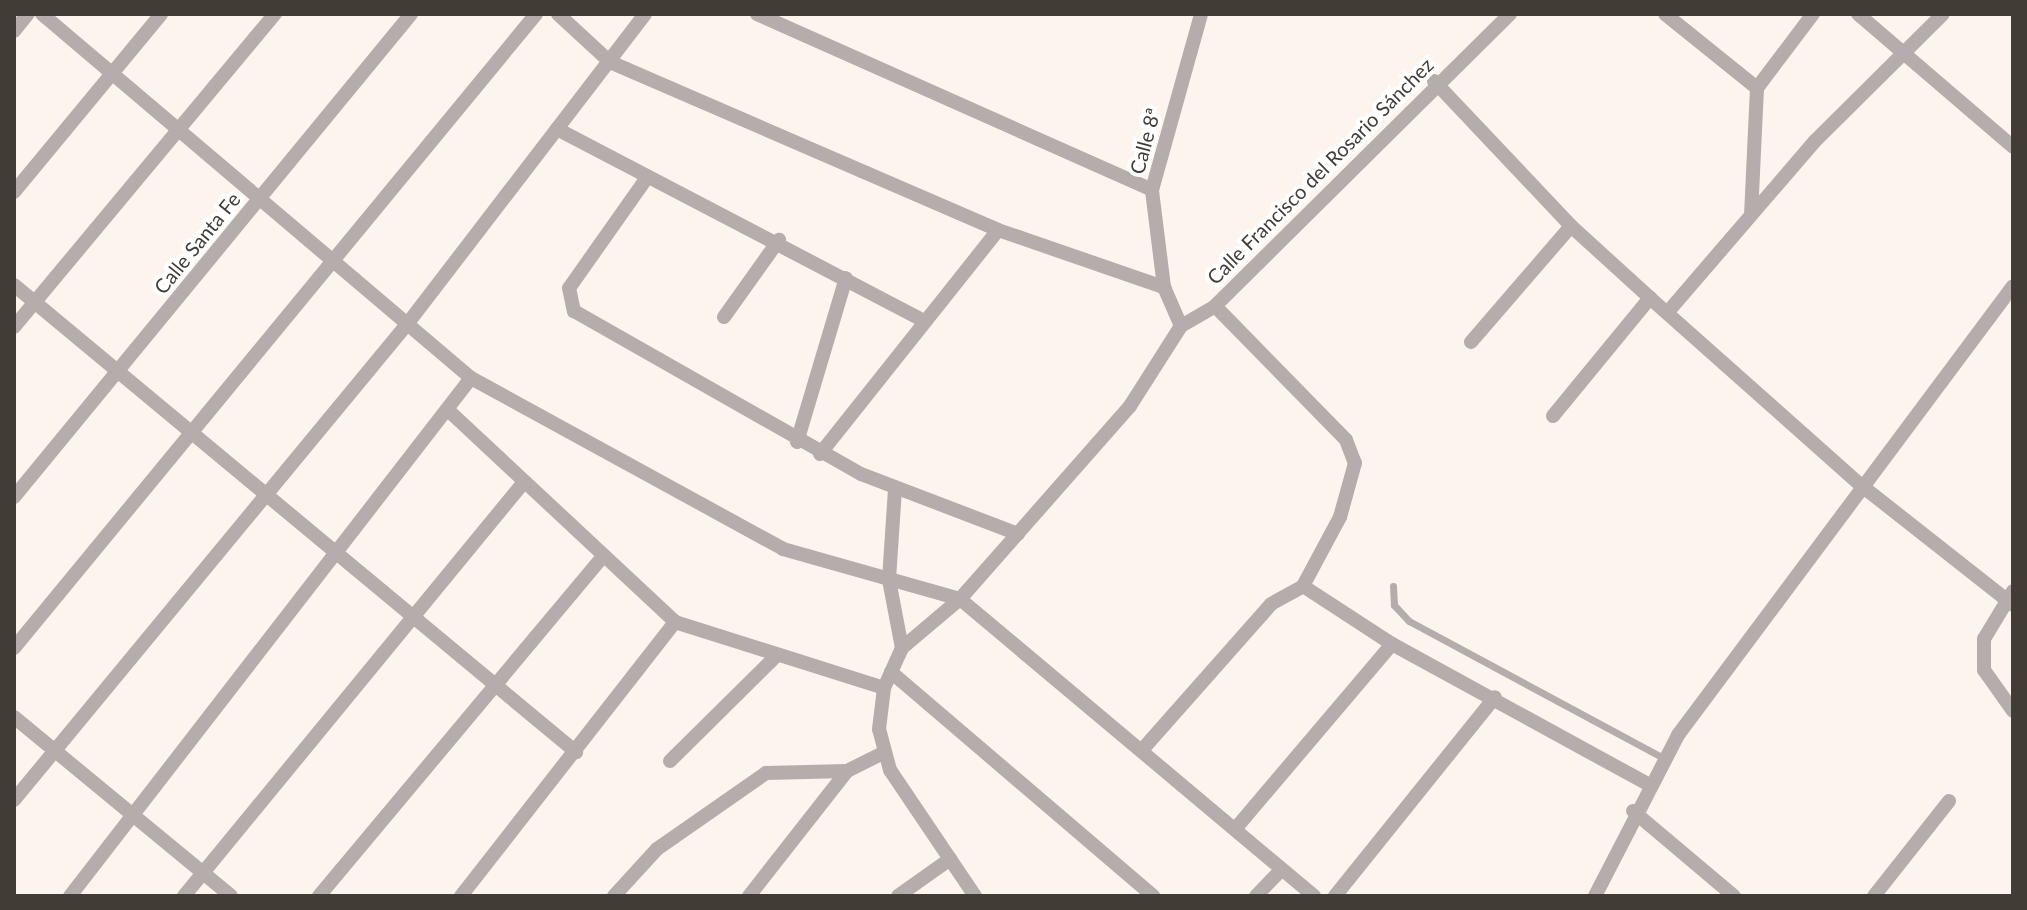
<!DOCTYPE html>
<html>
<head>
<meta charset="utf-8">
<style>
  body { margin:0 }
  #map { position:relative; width:2027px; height:910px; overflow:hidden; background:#fef4ee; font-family:Lato,sans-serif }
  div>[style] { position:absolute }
  .service>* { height:7px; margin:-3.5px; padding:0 3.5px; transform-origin:3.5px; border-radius:3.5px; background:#b5adab }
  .minor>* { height:14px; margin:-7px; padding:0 7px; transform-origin:7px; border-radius:7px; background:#b5adab }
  span { translate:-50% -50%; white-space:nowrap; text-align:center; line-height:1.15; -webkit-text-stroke:8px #fff; paint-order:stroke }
  .street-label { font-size:20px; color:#423c37 }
  .frame { position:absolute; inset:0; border:16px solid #423c37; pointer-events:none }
</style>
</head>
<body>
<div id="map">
  <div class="service">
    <div style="left:1393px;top:586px;width:19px;rotate:87deg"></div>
    <div style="left:1394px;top:605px;width:22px;rotate:47deg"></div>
    <div style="left:1409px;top:621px;width:289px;rotate:28.3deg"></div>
  </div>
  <div class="minor">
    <div style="left:42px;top:14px;width:563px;rotate:40.31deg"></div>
    <div style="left:471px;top:378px;width:655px;rotate:127.74deg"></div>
    <div style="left:558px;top:14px;width:71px;rotate:42.7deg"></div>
    <div style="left:610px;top:62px;width:423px;rotate:23.4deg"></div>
    <div style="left:998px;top:230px;width:176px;rotate:19deg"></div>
    <div style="left:757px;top:14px;width:432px;rotate:24deg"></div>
    <div style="left:1665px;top:14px;width:118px;rotate:38.8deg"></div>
    <div style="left:1757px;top:88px;width:127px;rotate:92.7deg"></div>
    <div style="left:1858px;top:14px;width:204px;rotate:40.6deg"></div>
    <div style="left:14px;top:31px;width:22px;rotate:-51deg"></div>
    <div style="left:1434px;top:81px;width:199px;rotate:46.6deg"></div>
    <div style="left:1571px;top:226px;width:107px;rotate:42.3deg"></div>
    <div style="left:1650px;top:298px;width:283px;rotate:41.6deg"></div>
    <div style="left:1862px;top:486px;width:192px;rotate:38.2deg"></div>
    <div style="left:1757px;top:88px;width:93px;rotate:-52.9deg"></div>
    <div style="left:557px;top:129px;width:413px;rotate:27.6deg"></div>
    <div style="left:646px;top:179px;width:133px;rotate:125.2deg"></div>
    <div style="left:569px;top:288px;width:24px;rotate:78deg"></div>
    <div style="left:574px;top:311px;width:330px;rotate:29.6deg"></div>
    <div style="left:861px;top:474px;width:168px;rotate:20.9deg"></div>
    <div style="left:14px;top:192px;width:231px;rotate:-50.4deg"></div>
    <div style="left:14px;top:285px;width:731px;rotate:39.73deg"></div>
    <div style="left:1215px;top:306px;width:187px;rotate:45.6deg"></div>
    <div style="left:1346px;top:440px;width:25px;rotate:69deg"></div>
    <div style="left:1355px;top:463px;width:56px;rotate:105.5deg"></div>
    <div style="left:1340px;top:517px;width:78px;rotate:118.2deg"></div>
    <div style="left:1303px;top:586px;width:106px;rotate:33.1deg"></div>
    <div style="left:1392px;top:644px;width:292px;rotate:28.7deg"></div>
    <div style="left:1667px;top:313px;width:227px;rotate:-49.3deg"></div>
    <div style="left:1815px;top:141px;width:180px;rotate:-44.8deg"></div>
    <div style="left:724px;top:317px;width:95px;rotate:-54.5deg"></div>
    <div style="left:1181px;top:326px;width:43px;rotate:-113.6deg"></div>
    <div style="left:1164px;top:287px;width:98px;rotate:-97.1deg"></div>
    <div style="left:1152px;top:190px;width:183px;rotate:-74.4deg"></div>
    <div style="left:14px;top:327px;width:408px;rotate:-50.2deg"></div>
    <div style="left:1471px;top:342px;width:153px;rotate:-49.2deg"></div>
    <div style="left:471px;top:378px;width:356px;rotate:28.7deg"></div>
    <div style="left:783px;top:549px;width:184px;rotate:15.8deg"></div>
    <div style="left:960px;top:599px;width:462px;rotate:40deg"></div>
    <div style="left:448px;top:410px;width:311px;rotate:43deg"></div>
    <div style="left:675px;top:622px;width:219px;rotate:17.5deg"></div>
    <div style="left:1553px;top:416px;width:153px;rotate:-50.6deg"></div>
    <div style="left:797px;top:442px;width:171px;rotate:-73.4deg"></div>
    <div style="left:820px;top:454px;width:286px;rotate:-51.5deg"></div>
    <div style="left:895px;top:489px;width:91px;rotate:93.8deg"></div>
    <div style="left:889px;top:580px;width:69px;rotate:79.2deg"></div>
    <div style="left:14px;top:497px;width:625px;rotate:-50.58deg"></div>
    <div style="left:2013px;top:591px;width:56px;rotate:121.1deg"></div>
    <div style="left:1984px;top:639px;width:31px;rotate:90deg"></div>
    <div style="left:1984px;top:670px;width:50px;rotate:54.7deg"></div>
    <div style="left:14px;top:648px;width:821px;rotate:-50.53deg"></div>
    <div style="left:891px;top:672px;width:345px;rotate:40.5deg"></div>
    <div style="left:14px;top:717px;width:281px;rotate:39.5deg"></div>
    <div style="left:1142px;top:750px;width:195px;rotate:-48.5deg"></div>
    <div style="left:1271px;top:604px;width:37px;rotate:-29deg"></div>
    <div style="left:670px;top:761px;width:151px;rotate:-44.7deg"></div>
    <div style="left:14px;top:800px;width:619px;rotate:-50.44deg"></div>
    <div style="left:408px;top:323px;width:389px;rotate:-52.5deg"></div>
    <div style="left:1633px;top:811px;width:132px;rotate:40.1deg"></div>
    <div style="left:1236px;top:828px;width:241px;rotate:-49.7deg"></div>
    <div style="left:184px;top:896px;width:536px;rotate:-50.61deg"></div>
    <div style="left:319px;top:896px;width:444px;rotate:-50.1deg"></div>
    <div style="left:461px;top:896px;width:348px;rotate:-52deg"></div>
    <div style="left:614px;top:896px;width:64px;rotate:-47.5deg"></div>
    <div style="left:657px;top:849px;width:133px;rotate:-34.9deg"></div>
    <div style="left:766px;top:773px;width:81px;rotate:-1.4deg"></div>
    <div style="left:749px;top:896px;width:159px;rotate:-51.9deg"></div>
    <div style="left:847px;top:771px;width:42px;rotate:-26.6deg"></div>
    <div style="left:898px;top:896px;width:64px;rotate:-35.4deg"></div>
    <div style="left:975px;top:896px;width:152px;rotate:-124deg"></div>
    <div style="left:890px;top:770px;width:42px;rotate:-105deg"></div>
    <div style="left:879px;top:729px;width:41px;rotate:-83deg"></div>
    <div style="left:884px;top:688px;width:44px;rotate:-65.8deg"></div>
    <div style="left:902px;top:648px;width:76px;rotate:-40.2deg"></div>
    <div style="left:960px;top:599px;width:257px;rotate:-48.6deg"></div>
    <div style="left:1130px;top:406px;width:95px;rotate:-57.5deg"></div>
    <div style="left:1181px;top:326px;width:39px;rotate:-30deg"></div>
    <div style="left:1215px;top:306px;width:415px;rotate:-44.7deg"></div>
    <div style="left:1256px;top:896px;width:37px;rotate:-46deg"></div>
    <div style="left:1335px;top:896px;width:255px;rotate:-51.2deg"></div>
    <div style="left:1595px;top:896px;width:181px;rotate:-62.7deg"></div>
    <div style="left:1678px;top:735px;width:560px;rotate:-53.27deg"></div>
    <div style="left:1874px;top:896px;width:121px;rotate:-51.7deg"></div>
  </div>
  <div class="street-label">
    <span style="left:1145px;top:141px;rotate:-75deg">Calle 8ª</span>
    <span style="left:1320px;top:171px;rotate:-45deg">Calle Francisco del Rosario Sánchez</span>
    <span style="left:197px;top:243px;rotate:-51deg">Calle Santa Fe</span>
  </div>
  <div class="frame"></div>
</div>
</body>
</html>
